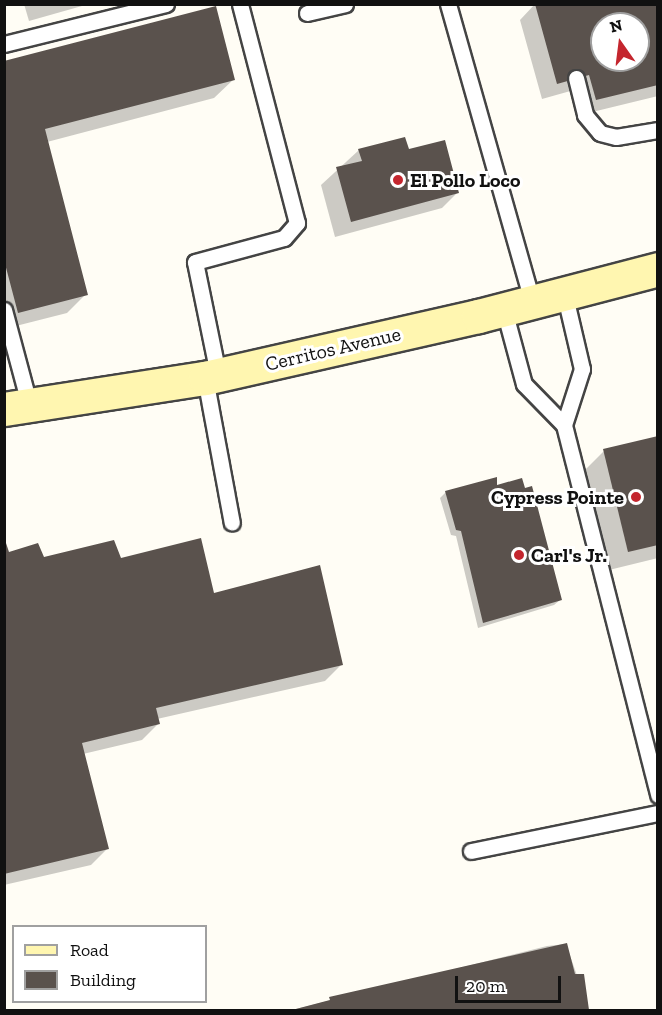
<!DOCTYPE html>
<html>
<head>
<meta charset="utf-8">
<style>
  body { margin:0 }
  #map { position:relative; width:662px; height:1015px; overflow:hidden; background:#fffdf5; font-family:"Zilla Slab",serif }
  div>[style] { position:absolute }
  .shadow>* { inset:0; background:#0003 }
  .building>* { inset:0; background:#5a524d }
  .roads { filter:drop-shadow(2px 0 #444) drop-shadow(-2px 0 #444) drop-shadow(0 2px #444) drop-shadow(0 -2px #444) }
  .service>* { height:15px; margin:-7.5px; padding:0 7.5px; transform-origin:7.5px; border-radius:7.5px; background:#fff }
  .secondary>* { height:33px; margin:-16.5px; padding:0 16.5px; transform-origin:16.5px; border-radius:16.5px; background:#fff6b0 }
  .dots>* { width:16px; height:16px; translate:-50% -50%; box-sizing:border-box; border:3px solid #fff; border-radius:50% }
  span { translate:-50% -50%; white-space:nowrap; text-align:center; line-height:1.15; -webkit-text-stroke:6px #fff; paint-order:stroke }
  .poi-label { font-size:20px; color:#111; font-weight:700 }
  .left { translate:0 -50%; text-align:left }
  .right { translate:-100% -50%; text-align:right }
  .street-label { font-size:20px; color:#111 }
  .frame { position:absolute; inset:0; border:6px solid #111; pointer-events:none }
  .legend { position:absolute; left:12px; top:925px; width:195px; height:78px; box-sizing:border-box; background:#fff; border:2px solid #a0a0a0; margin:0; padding:8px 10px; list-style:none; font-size:18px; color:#111 }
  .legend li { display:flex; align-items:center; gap:12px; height:30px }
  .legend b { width:30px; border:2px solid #a0a0a0 }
  .north { position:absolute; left:590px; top:12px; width:60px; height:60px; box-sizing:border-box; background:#fff; border:2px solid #a0a0a0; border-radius:50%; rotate:346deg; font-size:16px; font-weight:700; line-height:24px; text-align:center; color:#111 }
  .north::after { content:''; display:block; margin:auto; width:21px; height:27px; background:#c4262e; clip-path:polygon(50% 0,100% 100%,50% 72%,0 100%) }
  .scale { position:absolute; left:455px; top:976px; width:106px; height:27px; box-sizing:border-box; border:3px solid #111; border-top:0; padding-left:8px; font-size:18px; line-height:21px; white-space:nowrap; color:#111; -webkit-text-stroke:4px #fff; paint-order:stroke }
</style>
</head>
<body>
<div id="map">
  <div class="shadow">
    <div style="clip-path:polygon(24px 4px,89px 4px,29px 21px)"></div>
    <div style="clip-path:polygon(evenodd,535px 4px,658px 4px,658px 96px,580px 115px,574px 90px,542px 99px,520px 20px,535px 4px,602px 24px,638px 24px,638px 60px,602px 60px,602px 24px)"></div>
    <div style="clip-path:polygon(4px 62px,234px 79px,214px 98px,47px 142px,86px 294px,67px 313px,4px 329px)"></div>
    <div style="clip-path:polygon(359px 150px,458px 192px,442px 208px,335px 237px,321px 185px)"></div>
    <div style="clip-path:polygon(658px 437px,658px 558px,609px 570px,585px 470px,604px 451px)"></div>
    <div style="clip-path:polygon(496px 487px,560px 600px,554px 605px,478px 628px,456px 536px,451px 535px,440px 498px,446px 492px)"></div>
    <div style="clip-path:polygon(4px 540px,8px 554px,43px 559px,120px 559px,213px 595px,341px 665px,325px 681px,157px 719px,158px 724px,142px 740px,83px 754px,107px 849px,91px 865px,4px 885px)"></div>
    <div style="clip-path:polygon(566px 944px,589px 1010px,292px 1010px,547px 946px)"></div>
  </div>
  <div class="building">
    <div style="clip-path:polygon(evenodd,535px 4px,658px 4px,658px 85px,596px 100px,589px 75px,557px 84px,535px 4px,602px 24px,638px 24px,638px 60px,602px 60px,602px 24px)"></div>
    <div style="clip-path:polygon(216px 6px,235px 80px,45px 129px,88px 295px,18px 313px,4px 260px,4px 61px)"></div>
    <div style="clip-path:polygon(405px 137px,409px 149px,445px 140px,459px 193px,351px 222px,336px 167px,362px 161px,358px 149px)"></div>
    <div style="clip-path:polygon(658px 436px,658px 545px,628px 552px,603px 449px)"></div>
    <div style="clip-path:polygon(497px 477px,497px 485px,522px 478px,525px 488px,532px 486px,562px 600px,483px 623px,461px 531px,456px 530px,445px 491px)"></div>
    <div style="clip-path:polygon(4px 537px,9px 552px,38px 543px,44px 557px,114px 540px,121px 558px,201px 538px,214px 593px,320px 565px,343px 665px,156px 708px,160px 724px,82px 743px,109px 849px,4px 874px)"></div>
    <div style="clip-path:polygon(567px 943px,575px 974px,584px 974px,589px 1010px,292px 1010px,330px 1000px,329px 997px)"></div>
  </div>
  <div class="roads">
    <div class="service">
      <div style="left:448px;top:4px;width:309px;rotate:74.2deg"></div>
      <div style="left:307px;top:13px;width:39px;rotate:-13deg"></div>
      <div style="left:4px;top:44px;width:167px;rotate:-13.9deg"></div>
      <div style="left:576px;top:78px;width:38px;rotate:76deg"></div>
      <div style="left:585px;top:115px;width:23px;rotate:50deg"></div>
      <div style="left:600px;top:133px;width:16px;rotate:14deg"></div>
      <div style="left:616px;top:137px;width:43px;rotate:-9.5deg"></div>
      <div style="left:4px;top:310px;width:100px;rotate:75deg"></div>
      <div style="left:504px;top:310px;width:77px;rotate:74.9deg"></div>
      <div style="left:524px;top:384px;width:57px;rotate:45.7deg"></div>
      <div style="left:564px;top:425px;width:59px;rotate:-72.2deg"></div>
      <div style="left:582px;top:369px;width:79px;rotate:-103.2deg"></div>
      <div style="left:218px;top:374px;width:114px;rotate:-101.6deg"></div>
      <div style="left:195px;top:262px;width:92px;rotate:-15.1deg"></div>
      <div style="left:284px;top:238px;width:20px;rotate:-49deg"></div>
      <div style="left:297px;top:223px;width:226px;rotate:-104.6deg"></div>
      <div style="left:205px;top:378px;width:147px;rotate:79.5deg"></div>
      <div style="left:564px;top:425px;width:382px;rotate:75.7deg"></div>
      <div style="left:471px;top:851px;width:191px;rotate:-11.5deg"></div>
    </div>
    <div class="secondary">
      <div style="left:4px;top:409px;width:203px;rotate:-8.8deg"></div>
      <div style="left:205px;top:378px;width:280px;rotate:-12.8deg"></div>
      <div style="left:478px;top:316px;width:186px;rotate:-14.6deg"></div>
    </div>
  </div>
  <div class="dots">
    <div style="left:398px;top:180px;background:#c4262e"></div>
    <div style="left:636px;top:497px;background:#c4262e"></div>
    <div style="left:519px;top:555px;background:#c4262e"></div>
  </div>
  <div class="poi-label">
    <span class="left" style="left:410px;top:180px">El Pollo Loco</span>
    <span class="right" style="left:624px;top:497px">Cypress Pointe</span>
    <span class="left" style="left:531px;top:555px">Carl's Jr.</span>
  </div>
  <div class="street-label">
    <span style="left:333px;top:349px;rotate:-13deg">Cerritos Avenue</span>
  </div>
  <div class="frame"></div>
  <ul class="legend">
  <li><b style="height:8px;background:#fff6b0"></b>Road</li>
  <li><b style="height:16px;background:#5a524d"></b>Building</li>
  </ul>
  <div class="north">N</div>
  <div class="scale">20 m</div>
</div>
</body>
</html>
